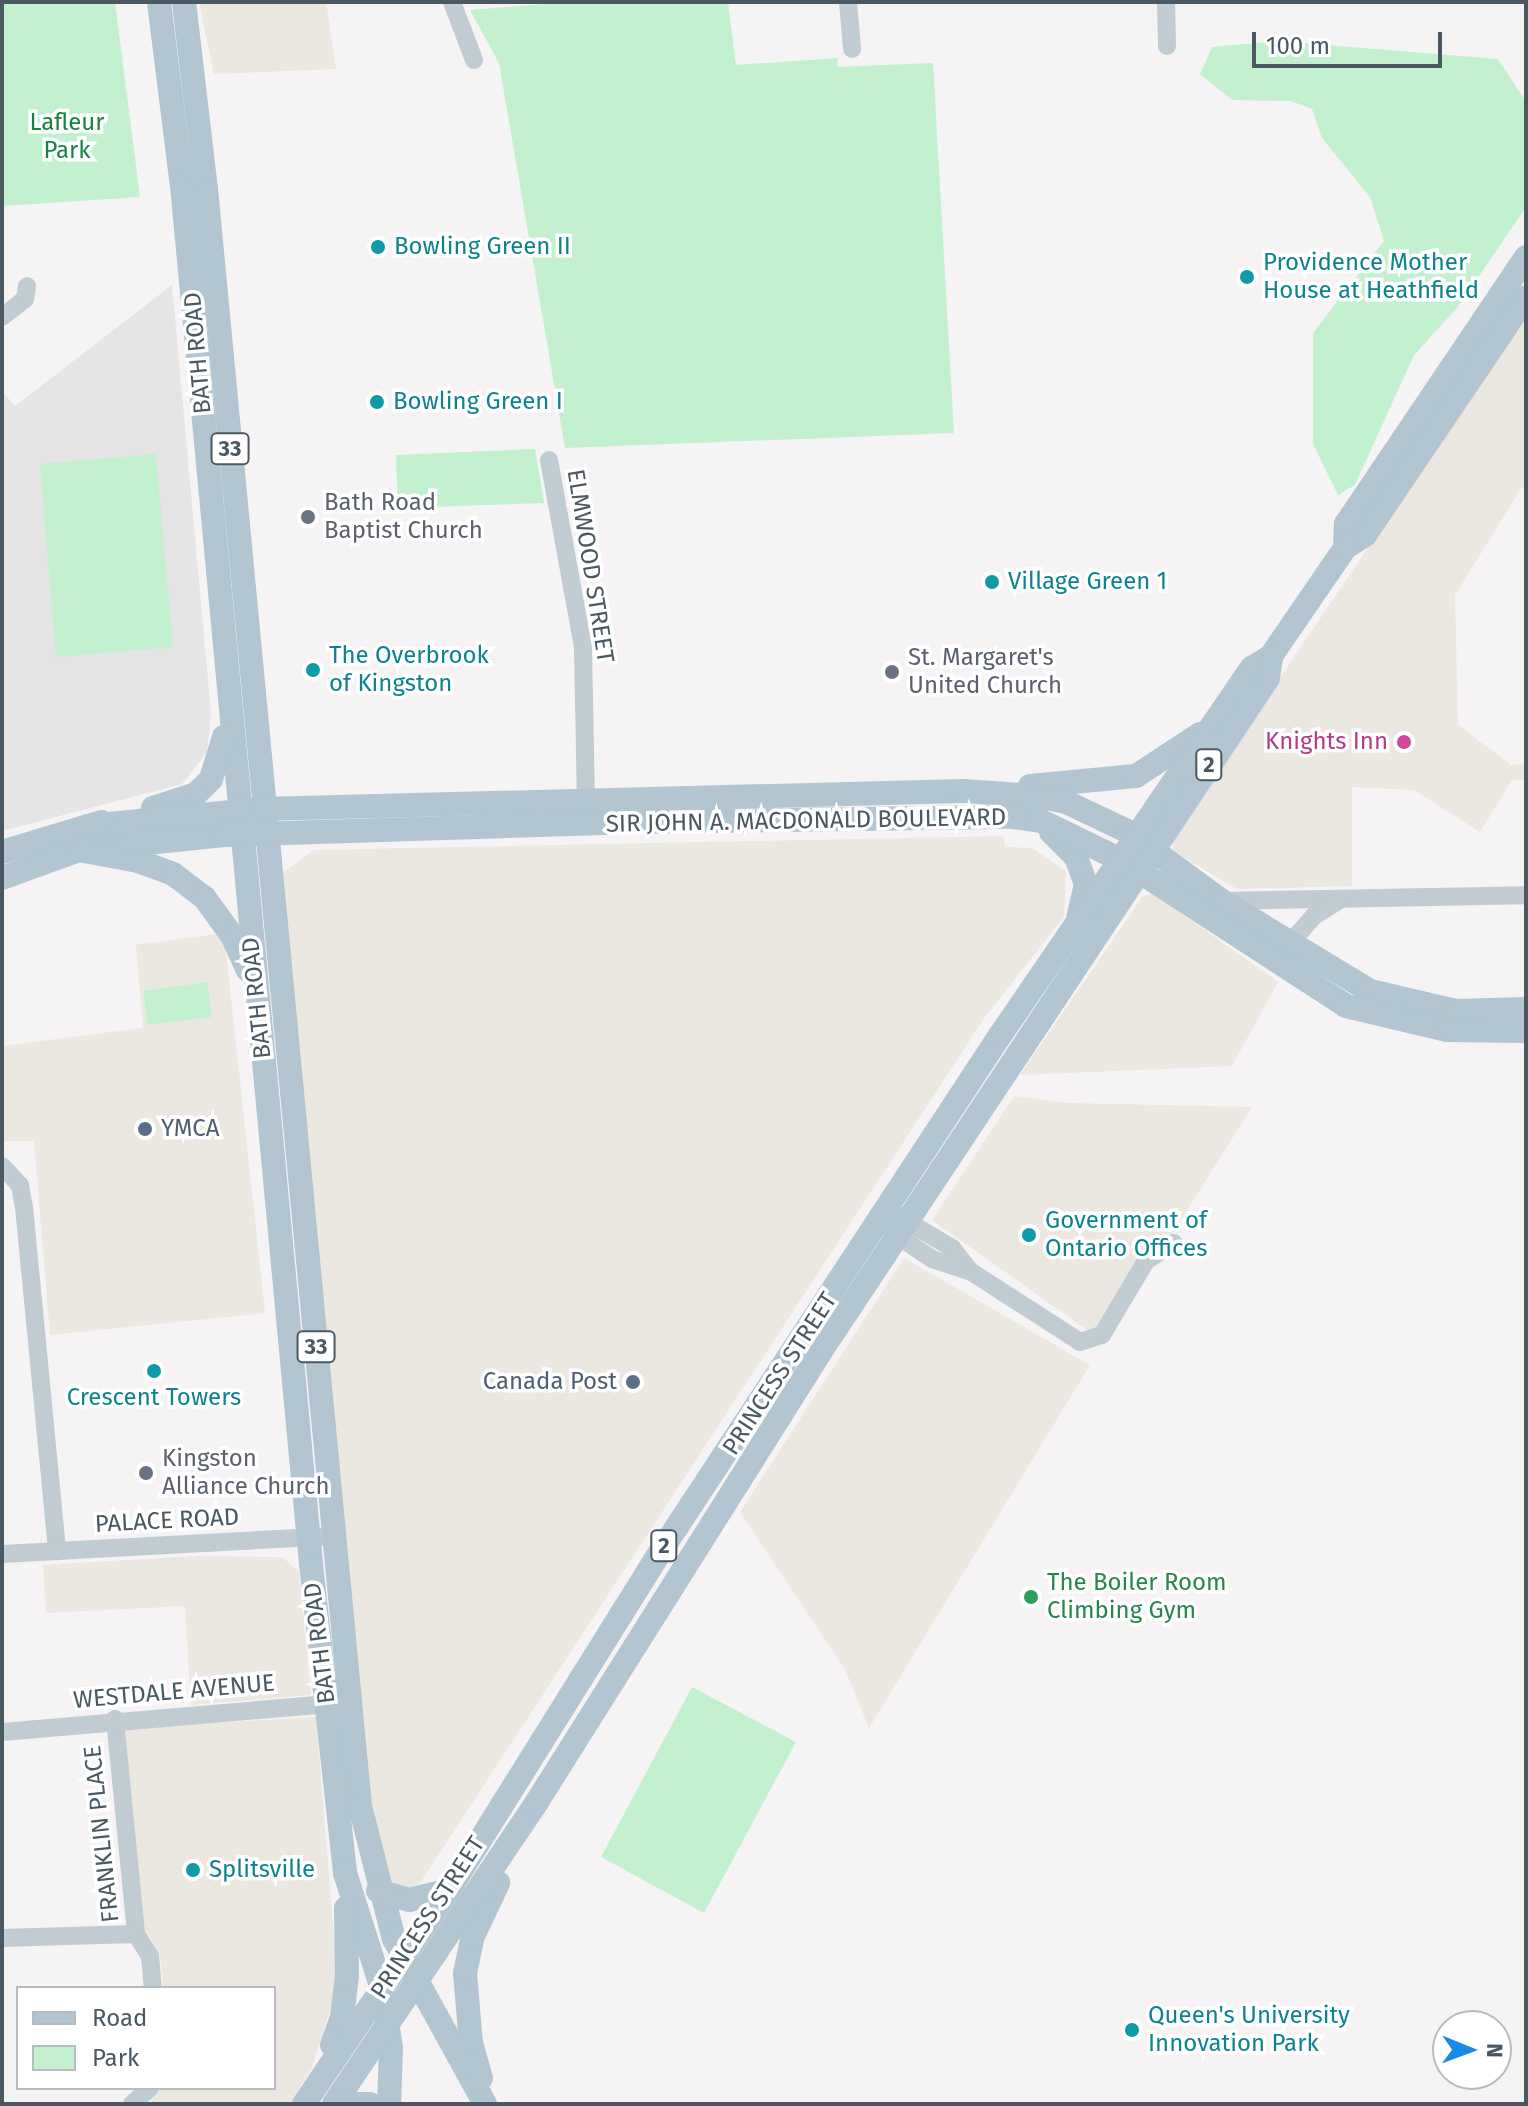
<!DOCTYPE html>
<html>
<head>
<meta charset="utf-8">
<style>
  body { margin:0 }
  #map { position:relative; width:1528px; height:2106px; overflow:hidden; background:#f5f3f3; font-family:"Fira Sans",sans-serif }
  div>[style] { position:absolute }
  .commercial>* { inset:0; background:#ebe7e1 }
  .education>* { inset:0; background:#e6e4e5 }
  .green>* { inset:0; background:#c3f1d0 }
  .minor>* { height:18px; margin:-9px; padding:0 9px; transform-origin:9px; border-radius:9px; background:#c1cbd2 }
  .major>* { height:24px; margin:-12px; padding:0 12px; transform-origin:12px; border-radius:12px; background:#b3c5d1 }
  .dots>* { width:22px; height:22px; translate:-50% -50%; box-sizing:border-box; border:4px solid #fff; border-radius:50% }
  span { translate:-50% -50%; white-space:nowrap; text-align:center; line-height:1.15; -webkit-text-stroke:7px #fff; paint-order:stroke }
  .shield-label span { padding:2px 6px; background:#fff; border:2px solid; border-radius:6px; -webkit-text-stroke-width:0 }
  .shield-label { font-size:22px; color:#4a5861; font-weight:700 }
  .park-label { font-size:24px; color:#178542 }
  .culture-label { font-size:24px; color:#0d838f }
  .left { translate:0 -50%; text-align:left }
  .street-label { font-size:24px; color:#4a5861 }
  .worship-label { font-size:24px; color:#5b616d }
  .hotel-label { font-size:24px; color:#b23c85 }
  .right { translate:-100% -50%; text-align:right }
  .service-label { font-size:24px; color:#4e5e75 }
  .leisure-label { font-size:24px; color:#27864d }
  .frame { position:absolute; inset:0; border:4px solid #4a5861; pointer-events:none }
  .legend { position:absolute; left:16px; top:1986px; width:260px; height:104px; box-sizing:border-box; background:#fff; border:2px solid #b7bcc0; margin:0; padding:10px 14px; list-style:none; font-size:24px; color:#4a5861 }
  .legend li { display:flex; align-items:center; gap:16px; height:40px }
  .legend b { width:40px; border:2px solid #b7bcc0 }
  .north { position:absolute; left:1432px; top:2010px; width:80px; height:80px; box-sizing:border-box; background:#fff; border:2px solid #b7bcc0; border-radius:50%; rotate:91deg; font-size:22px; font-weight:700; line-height:32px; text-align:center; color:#4a5861 }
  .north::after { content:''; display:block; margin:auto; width:28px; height:36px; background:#1a8ae8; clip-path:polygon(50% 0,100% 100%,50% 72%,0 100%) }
  .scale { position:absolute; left:1252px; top:32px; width:190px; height:36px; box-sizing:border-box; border:4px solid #4a5861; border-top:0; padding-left:10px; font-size:24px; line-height:28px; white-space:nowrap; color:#4a5861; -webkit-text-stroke:6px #fff; paint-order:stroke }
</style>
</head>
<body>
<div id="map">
  <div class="commercial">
    <div style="clip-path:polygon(199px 2px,326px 2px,336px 69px,214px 74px)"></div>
    <div style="clip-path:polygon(1526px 313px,1526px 489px,1522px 487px,1455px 595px,1458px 725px,1511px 765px,1526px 764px,1526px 780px,1512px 780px,1480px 832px,1414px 790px,1352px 787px,1352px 886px,1237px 889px,1173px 851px,1173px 837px)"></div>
    <div style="clip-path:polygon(1003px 836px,1005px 847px,1032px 848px,1066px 871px,1064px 917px,985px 1017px,420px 1883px,404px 1891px,389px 1889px,366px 1813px,277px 877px,314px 850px)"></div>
    <div style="clip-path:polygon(1153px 893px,1278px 982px,1232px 1066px,1020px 1075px,1143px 896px)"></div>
    <div style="clip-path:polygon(224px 933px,265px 1313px,50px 1335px,34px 1141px,2px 1141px,2px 1046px,143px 1028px,136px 945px)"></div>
    <div style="clip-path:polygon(1014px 1096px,1068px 1103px,1252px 1107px,1104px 1342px,932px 1220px)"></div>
    <div style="clip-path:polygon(904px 1258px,1090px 1365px,869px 1728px,845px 1669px,740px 1512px)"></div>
    <div style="clip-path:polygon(197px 1556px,282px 1557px,299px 1572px,311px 1695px,191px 1705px,185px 1606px,46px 1613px,43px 1565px)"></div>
    <div style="clip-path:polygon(316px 1717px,338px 1986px,312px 2067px,290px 2104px,150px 2104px,160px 2088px,274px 2088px,274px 1988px,163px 1988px,160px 1955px,144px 1927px,125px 1728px)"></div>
  </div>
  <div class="education">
    <div style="clip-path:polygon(172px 285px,211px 713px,207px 752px,182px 784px,2px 831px,2px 391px,15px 406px)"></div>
  </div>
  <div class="green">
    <div style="clip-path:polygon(2px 2px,115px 2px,140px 197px,2px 206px)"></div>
    <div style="clip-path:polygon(569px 2px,728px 2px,736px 65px,838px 58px,837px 67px,933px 63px,954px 433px,565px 448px,499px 63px,470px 10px)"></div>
    <div style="clip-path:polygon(1276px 41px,1498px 59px,1526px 102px,1526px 207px,1458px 307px,1414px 355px,1355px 485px,1338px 495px,1313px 444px,1313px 333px,1384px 241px,1370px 197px,1322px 138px,1312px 109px,1291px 101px,1232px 100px,1200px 74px,1212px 47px)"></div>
    <div style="clip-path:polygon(535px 449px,544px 503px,398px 508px,396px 455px)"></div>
    <div style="clip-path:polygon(156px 454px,173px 647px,56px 657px,40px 464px)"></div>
    <div style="clip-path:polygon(207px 982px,212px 1017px,148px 1025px,143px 991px)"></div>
    <div style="clip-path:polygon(692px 1687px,796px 1742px,704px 1913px,601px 1857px)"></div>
  </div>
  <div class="minor">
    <div style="left:452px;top:2px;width:62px;rotate:69.2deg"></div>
    <div style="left:848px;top:2px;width:47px;rotate:85.1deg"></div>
    <div style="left:1166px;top:2px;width:44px;rotate:88.7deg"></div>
    <div style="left:2px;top:317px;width:29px;rotate:-38deg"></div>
    <div style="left:25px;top:299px;width:13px;rotate:-81deg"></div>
    <div style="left:549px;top:460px;width:191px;rotate:79.7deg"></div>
    <div style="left:583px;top:648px;width:162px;rotate:88.9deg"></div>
    <div style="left:1222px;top:901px;width:304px;rotate:-1.1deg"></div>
    <div style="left:1284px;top:950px;width:45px;rotate:-48.6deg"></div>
    <div style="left:1314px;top:916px;width:28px;rotate:-32deg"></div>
    <div style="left:2px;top:1166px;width:26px;rotate:47deg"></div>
    <div style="left:20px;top:1185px;width:22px;rotate:80deg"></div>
    <div style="left:24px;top:1207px;width:346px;rotate:84.5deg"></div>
    <div style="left:897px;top:1215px;width:64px;rotate:31deg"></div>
    <div style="left:952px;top:1248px;width:29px;rotate:52deg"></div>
    <div style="left:889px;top:1230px;width:52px;rotate:34deg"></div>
    <div style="left:932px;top:1259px;width:40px;rotate:18deg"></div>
    <div style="left:970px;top:1271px;width:131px;rotate:32.8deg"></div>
    <div style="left:1080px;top:1342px;width:23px;rotate:-18deg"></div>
    <div style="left:1102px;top:1335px;width:86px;rotate:-59.3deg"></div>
    <div style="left:1146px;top:1261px;width:33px;rotate:-33deg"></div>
    <div style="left:2px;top:1554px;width:332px;rotate:-3.1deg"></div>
    <div style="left:115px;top:1719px;width:216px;rotate:84.4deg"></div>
    <div style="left:136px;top:1934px;width:26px;rotate:58deg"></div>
    <div style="left:150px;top:1956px;width:32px;rotate:85deg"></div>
    <div style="left:2px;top:1732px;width:337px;rotate:-4.9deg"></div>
    <div style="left:2px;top:1938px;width:134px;rotate:-1.7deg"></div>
    <div style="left:132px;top:2104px;width:24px;rotate:-42deg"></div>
  </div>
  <div class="major">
    <div style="left:159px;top:2px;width:185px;rotate:82.9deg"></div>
    <div style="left:182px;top:186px;width:1384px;rotate:84.65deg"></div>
    <div style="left:311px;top:1564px;width:311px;rotate:83.7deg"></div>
    <div style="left:345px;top:1873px;width:122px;rotate:72.3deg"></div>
    <div style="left:382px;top:1989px;width:60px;rotate:81.3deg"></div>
    <div style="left:391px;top:2048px;width:56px;rotate:92deg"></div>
    <div style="left:184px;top:2px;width:188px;rotate:83.3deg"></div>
    <div style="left:206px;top:189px;width:1624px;rotate:84.56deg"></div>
    <div style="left:360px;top:1806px;width:137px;rotate:75.7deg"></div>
    <div style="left:394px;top:1939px;width:188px;rotate:61.1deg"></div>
    <div style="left:1345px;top:548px;width:24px;rotate:-88deg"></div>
    <div style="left:1346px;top:524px;width:322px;rotate:-56deg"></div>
    <div style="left:1030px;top:786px;width:106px;rotate:-5.4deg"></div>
    <div style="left:1136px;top:776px;width:77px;rotate:-33.3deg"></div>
    <div style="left:153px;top:808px;width:45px;rotate:-18deg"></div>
    <div style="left:196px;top:794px;width:21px;rotate:-45deg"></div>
    <div style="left:211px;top:779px;width:44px;rotate:-72.8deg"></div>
    <div style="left:88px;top:826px;width:174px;rotate:-5.6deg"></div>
    <div style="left:261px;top:809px;width:702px;rotate:-1.47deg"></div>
    <div style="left:963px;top:791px;width:73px;rotate:3.9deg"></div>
    <div style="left:1036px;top:796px;width:31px;rotate:11deg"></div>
    <div style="left:1066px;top:802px;width:65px;rotate:25.4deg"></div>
    <div style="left:1125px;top:830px;width:120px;rotate:36.2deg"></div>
    <div style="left:1222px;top:901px;width:173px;rotate:31.3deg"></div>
    <div style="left:1370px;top:991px;width:88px;rotate:13.1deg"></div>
    <div style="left:1456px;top:1011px;width:70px;rotate:-1.6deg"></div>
    <div style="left:1051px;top:832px;width:35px;rotate:45deg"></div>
    <div style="left:1076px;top:857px;width:29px;rotate:70deg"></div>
    <div style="left:1086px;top:884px;width:35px;rotate:103deg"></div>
    <div style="left:79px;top:850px;width:146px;rotate:-5.9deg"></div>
    <div style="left:224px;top:835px;width:411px;rotate:-1.8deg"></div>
    <div style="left:635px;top:822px;width:378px;rotate:-0.8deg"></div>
    <div style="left:1013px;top:817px;width:28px;rotate:8deg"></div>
    <div style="left:1041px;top:821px;width:91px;rotate:26deg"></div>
    <div style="left:1123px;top:861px;width:266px;rotate:33deg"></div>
    <div style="left:1346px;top:1006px;width:104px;rotate:13.4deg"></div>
    <div style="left:1447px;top:1030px;width:79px;rotate:0.7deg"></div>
    <div style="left:2px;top:852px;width:104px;rotate:-16.7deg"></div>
    <div style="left:2px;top:878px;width:82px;rotate:-20deg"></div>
    <div style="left:79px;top:850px;width:60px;rotate:10.6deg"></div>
    <div style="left:138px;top:861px;width:37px;rotate:20deg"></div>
    <div style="left:173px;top:874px;width:39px;rotate:37deg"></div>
    <div style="left:204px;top:897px;width:49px;rotate:54.1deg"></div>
    <div style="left:233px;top:937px;width:36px;rotate:66deg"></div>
    <div style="left:378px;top:1891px;width:32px;rotate:16deg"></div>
    <div style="left:409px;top:1900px;width:41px;rotate:-14deg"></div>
    <div style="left:332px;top:2045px;width:30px;rotate:-70deg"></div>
    <div style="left:342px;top:2017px;width:41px;rotate:-83deg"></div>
    <div style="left:347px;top:1976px;width:68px;rotate:-90.8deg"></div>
    <div style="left:481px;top:2078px;width:35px;rotate:-106deg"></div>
    <div style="left:471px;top:2044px;width:71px;rotate:-94.8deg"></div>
    <div style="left:465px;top:1973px;width:38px;rotate:-78deg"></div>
    <div style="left:473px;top:1936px;width:59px;rotate:-64.7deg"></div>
    <div style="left:304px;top:2104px;width:258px;rotate:-55.9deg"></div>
    <div style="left:449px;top:1890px;width:393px;rotate:-58deg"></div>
    <div style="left:657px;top:1557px;width:626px;rotate:-56.67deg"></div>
    <div style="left:1001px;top:1034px;width:444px;rotate:-55.6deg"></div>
    <div style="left:1252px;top:668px;width:22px;rotate:-32deg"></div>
    <div style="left:1271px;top:656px;width:131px;rotate:-55.6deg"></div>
    <div style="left:1345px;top:548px;width:24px;rotate:-33deg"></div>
    <div style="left:1365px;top:535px;width:287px;rotate:-55.9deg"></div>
    <div style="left:334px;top:2104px;width:360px;rotate:-56.1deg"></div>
    <div style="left:535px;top:1805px;width:540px;rotate:-57.78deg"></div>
    <div style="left:823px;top:1348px;width:804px;rotate:-56.41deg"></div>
    <div style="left:1268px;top:678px;width:22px;rotate:-82deg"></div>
    <div style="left:348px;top:2104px;width:22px"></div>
  </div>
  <div class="dots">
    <div style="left:378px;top:247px;background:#0f9aa8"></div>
    <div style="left:1247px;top:277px;background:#0f9aa8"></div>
    <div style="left:377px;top:402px;background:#0f9aa8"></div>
    <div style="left:308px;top:517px;background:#6b7280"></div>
    <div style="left:992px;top:582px;background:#0f9aa8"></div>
    <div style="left:313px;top:670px;background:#0f9aa8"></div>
    <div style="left:892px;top:672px;background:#6b7280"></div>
    <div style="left:1404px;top:742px;background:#d1479c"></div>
    <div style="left:145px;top:1129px;background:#5c6f8a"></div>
    <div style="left:1029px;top:1235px;background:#0f9aa8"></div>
    <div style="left:154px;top:1371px;background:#0f9aa8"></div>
    <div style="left:633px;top:1382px;background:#5c6f8a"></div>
    <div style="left:146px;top:1473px;background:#6b7280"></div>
    <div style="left:1031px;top:1597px;background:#2e9e5b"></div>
    <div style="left:193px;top:1870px;background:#0f9aa8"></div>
    <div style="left:1132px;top:2030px;background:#0f9aa8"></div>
  </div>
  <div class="shield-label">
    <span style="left:230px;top:449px">33</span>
    <span style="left:1209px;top:765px">2</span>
    <span style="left:316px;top:1347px">33</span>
    <span style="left:664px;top:1546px">2</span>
  </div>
  <div class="park-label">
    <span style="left:67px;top:137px">Lafleur<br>Park</span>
  </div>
  <div class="culture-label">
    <span class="left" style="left:394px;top:247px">Bowling Green II</span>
    <span class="left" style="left:1263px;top:277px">Providence Mother<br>House at Heathfield</span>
    <span class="left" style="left:393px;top:402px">Bowling Green I</span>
    <span class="left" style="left:1008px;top:582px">Village Green 1</span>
    <span class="left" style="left:329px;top:670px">The Overbrook<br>of Kingston</span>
    <span class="left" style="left:1045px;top:1235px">Government of<br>Ontario Offices</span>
    <span style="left:154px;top:1398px">Crescent Towers</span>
    <span class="left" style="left:209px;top:1870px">Splitsville</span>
    <span class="left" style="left:1148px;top:2030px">Queen's University<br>Innovation Park</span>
  </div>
  <div class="street-label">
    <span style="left:198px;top:353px;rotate:-95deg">BATH ROAD</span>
    <span style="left:590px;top:566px;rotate:81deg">ELMWOOD STREET</span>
    <span style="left:806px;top:821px;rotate:-1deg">SIR JOHN A. MACDONALD BOULEVARD</span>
    <span style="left:257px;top:998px;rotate:-96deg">BATH ROAD</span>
    <span style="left:780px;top:1374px;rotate:-57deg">PRINCESS STREET</span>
    <span style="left:167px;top:1521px;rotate:-3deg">PALACE ROAD</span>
    <span style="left:320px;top:1643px;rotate:-97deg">BATH ROAD</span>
    <span style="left:174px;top:1692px;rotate:-5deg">WESTDALE AVENUE</span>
    <span style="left:102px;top:1834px;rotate:-96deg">FRANKLIN PLACE</span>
    <span style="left:428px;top:1918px;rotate:-57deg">PRINCESS STREET</span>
  </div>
  <div class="worship-label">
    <span class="left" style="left:324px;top:517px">Bath Road<br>Baptist Church</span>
    <span class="left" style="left:908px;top:672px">St. Margaret's<br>United Church</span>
    <span class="left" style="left:162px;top:1473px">Kingston<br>Alliance Church</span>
  </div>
  <div class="hotel-label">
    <span class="right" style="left:1388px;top:742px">Knights Inn</span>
  </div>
  <div class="service-label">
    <span class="left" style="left:161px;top:1129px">YMCA</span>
    <span class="right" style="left:617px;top:1382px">Canada Post</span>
  </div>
  <div class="leisure-label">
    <span class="left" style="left:1047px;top:1597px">The Boiler Room<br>Climbing Gym</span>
  </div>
  <div class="frame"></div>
  <ul class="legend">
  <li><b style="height:10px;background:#b3c5d1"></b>Road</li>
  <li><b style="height:22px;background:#c3f1d0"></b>Park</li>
  </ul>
  <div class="north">N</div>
  <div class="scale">100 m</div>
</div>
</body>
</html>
